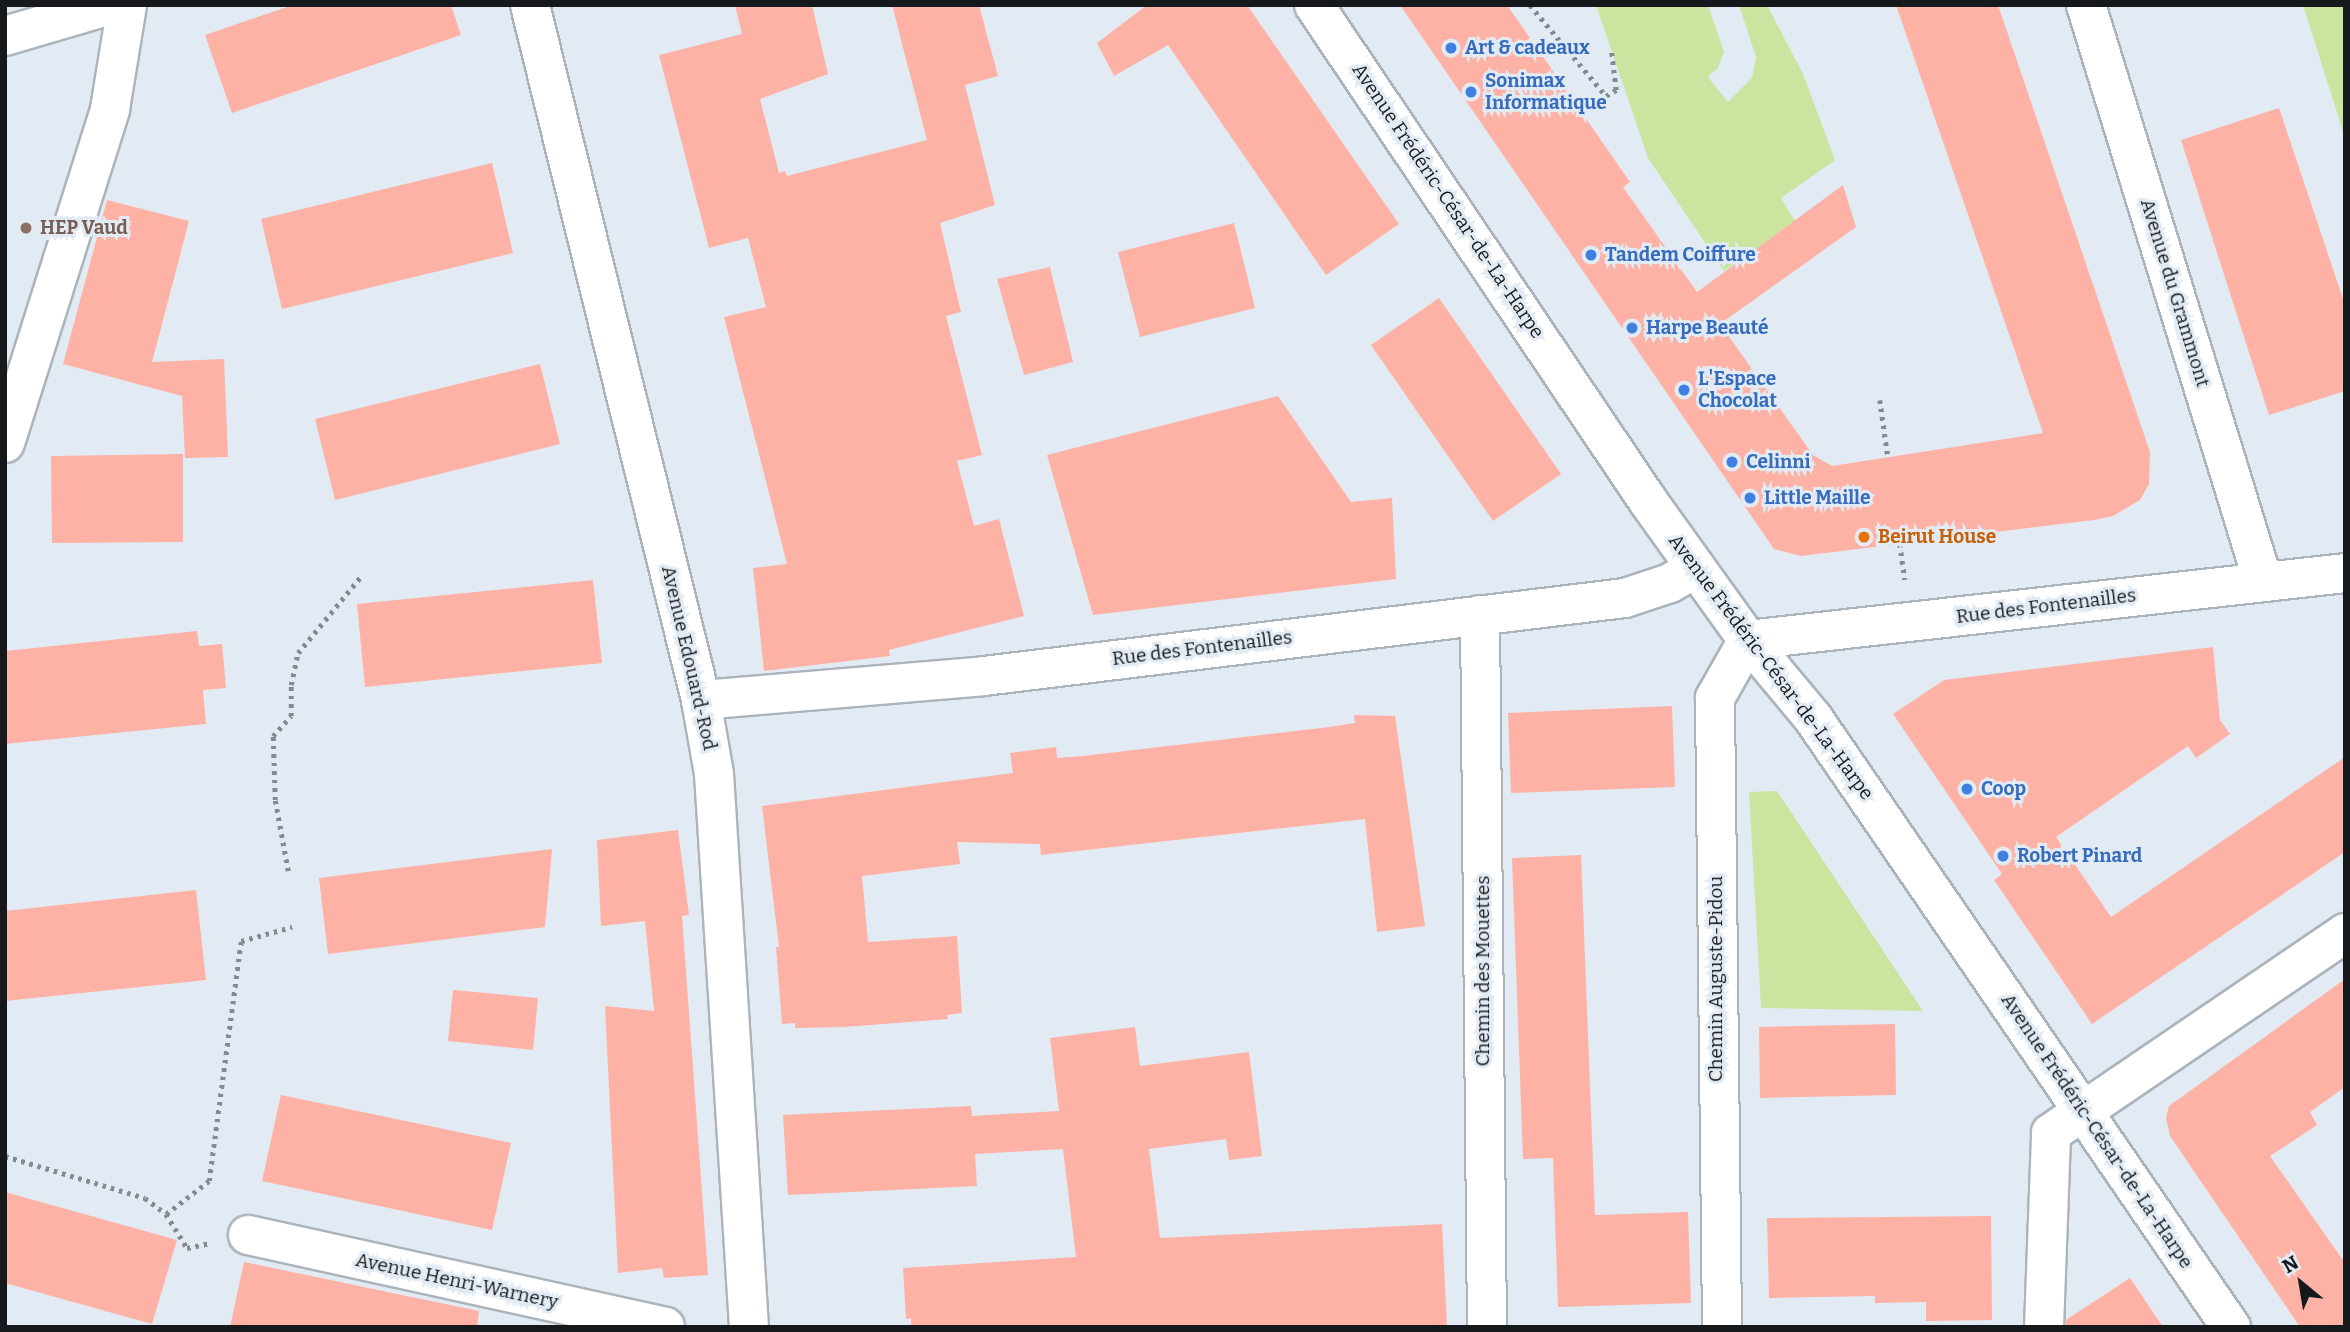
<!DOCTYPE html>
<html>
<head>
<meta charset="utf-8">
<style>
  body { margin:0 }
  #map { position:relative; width:2350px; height:1332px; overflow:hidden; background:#e2ebf3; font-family:Bitter,serif }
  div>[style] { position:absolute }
  .green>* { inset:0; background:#cbe4a0 }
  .building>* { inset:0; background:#feb1a5 }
  .path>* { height:4.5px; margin-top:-2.25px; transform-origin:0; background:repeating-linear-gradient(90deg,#848a90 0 3.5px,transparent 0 8.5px) }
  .roads { filter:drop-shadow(2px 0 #acb4bb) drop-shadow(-2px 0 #acb4bb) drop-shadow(0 2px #acb4bb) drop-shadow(0 -2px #acb4bb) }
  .street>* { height:38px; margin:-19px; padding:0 19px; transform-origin:19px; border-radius:19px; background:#fff }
  .secondary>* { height:38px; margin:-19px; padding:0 19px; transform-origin:19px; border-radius:19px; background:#fff }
  .dots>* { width:19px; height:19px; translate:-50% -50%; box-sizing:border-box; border:4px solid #e2ebf3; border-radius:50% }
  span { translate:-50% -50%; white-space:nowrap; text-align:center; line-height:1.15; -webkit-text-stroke:6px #e2ebf3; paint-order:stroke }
  .shop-label { font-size:19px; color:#366cbe; font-weight:700 }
  .left { translate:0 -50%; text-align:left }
  .street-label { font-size:19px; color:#16191c }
  .education-label { font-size:19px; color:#785e54; font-weight:700 }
  .food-label { font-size:19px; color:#c56008; font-weight:700 }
  .frame { position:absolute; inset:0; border:7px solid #16191c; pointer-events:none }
  .north { position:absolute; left:2266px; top:1248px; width:70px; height:70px; -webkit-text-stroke:5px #e2ebf3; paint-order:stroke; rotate:330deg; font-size:19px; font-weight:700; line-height:28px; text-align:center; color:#16191c }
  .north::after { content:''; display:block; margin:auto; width:24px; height:32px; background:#16191c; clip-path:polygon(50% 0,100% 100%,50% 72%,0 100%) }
</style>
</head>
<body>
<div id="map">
  <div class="green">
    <div style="clip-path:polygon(1596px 5px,1708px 5px,1724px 52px,1718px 68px,1708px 77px,1728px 102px,1752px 78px,1756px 57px,1739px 5px,1767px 5px,1803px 74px,1835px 160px,1781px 198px,1795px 221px,1724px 271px,1648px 158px)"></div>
    <div style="clip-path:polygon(2303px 5px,2345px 5px,2345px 138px)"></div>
    <div style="clip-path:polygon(1777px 791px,1923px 1011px,1761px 1008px,1749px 792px)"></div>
  </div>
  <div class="building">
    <div style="clip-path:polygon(293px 5px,451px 5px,461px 35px,232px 113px,205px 35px)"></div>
    <div style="clip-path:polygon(735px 5px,812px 5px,828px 74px,760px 99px,779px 173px,785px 171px,787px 176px,927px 140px,892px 5px,979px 5px,998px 76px,965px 85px,995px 205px,940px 223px,961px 312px,946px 316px,982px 455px,957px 461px,974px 526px,999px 519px,1024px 616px,889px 650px,890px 656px,764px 671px,753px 568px,787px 564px,724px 317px,766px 307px,748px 238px,709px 248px,659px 55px,742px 34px)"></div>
    <div style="clip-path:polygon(1147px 5px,1247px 5px,1399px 224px,1326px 275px,1168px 45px,1114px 76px,1097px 43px)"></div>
    <div style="clip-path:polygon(1400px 5px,1507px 5px,1630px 182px,1623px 187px,1697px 292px,1843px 185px,1856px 227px,1720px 324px,1813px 455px,1832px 466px,2043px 433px,1896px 5px,1998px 5px,2150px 452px,2149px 484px,2140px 500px,2113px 516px,2094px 520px,1801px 556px,1774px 549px)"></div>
    <div style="clip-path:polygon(2279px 108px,2345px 305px,2345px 391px,2269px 415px,2181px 140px)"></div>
    <div style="clip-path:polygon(492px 163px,513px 253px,282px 309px,261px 219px)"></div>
    <div style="clip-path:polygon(107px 200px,189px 221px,152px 362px,224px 359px,228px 457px,185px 458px,182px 396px,63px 364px)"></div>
    <div style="clip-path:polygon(1234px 223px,1255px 308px,1140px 337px,1118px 252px)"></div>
    <div style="clip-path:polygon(1050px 267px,1073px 362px,1024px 375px,997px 279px)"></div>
    <div style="clip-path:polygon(1439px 298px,1561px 474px,1493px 521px,1371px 345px)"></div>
    <div style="clip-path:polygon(540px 364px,560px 444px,335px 500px,315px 419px)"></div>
    <div style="clip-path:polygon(1278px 396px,1351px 502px,1392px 498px,1396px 579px,1093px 615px,1047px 455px)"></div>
    <div style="clip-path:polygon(183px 454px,183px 542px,52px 543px,51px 456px)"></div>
    <div style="clip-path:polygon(593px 580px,602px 663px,365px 687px,357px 604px)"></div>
    <div style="clip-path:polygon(197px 631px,199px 646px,222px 644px,226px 688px,203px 690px,206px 724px,5px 744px,5px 651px)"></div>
    <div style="clip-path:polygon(2213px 647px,2220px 720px,2230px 734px,2196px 758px,2188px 746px,2056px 837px,2111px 917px,2345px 757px,2345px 852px,2092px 1024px,1994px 880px,2002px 874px,1893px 714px,1944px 680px)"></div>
    <div style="clip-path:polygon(1672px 706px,1675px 787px,1511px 793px,1508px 713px)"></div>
    <div style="clip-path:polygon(1354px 715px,1395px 716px,1425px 926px,1377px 932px,1365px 819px,1041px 855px,1040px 844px,957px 842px,960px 864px,862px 876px,868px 942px,957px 936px,962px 1013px,947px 1015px,948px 1019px,844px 1027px,795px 1028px,795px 1023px,782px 1024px,776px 947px,779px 947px,762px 806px,1013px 773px,1010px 753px,1056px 747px,1057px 758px,1083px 756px,1329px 727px,1355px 723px)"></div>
    <div style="clip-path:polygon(678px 830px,689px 915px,682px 916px,708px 1275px,664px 1278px,662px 1268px,618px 1273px,605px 1006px,654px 1011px,645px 921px,601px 926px,597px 840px)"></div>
    <div style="clip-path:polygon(552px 849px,545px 927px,328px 954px,319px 878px)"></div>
    <div style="clip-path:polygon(1581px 855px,1595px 1215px,1688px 1212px,1691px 1303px,1558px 1307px,1553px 1158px,1523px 1159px,1512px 858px)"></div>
    <div style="clip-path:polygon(196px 890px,206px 980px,5px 1001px,5px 911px)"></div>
    <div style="clip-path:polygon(2345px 979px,2345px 1087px,2310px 1112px,2317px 1125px,2270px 1156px,2345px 1263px,2345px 1327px,2300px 1327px,2170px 1136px,2166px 1118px,2169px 1106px)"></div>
    <div style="clip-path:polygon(453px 990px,538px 998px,533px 1050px,448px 1041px)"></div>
    <div style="clip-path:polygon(1895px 1024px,1896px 1095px,1760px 1098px,1759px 1027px)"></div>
    <div style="clip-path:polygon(1135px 1027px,1140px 1066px,1249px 1052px,1262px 1156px,1229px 1160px,1226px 1139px,1149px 1149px,1160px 1238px,1442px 1224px,1447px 1327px,911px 1327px,911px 1318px,906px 1319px,903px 1268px,1076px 1257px,1063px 1149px,975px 1154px,977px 1186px,788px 1195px,783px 1115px,971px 1106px,972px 1116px,1059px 1111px,1050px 1038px)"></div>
    <div style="clip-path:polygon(281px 1095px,511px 1143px,492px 1230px,262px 1181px)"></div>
    <div style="clip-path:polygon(5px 1192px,177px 1240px,152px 1324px,5px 1283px)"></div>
    <div style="clip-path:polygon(1991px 1216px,1992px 1320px,1926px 1321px,1926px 1302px,1875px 1303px,1875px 1296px,1769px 1298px,1767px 1218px)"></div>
    <div style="clip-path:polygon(244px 1262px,479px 1311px,477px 1327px,230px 1327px)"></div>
    <div style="clip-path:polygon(2130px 1278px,2163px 1327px,2066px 1327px,2066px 1320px)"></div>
  </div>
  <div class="path">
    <div style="left:1530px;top:5px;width:119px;rotate:50.1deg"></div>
    <div style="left:1606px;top:96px;width:12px;rotate:-31deg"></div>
    <div style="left:1616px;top:90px;width:41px;rotate:-97deg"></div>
    <div style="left:1880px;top:400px;width:58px;rotate:82deg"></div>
    <div style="left:1900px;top:544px;width:36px;rotate:82deg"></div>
    <div style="left:288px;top:871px;width:72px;rotate:-100.4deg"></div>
    <div style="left:275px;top:800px;width:64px;rotate:-91.8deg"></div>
    <div style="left:273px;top:736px;width:27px;rotate:-48deg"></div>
    <div style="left:291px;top:716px;width:31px;rotate:-90deg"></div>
    <div style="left:291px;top:685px;width:33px;rotate:-78deg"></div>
    <div style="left:298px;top:653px;width:102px;rotate:-50.6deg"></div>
    <div style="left:5px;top:1156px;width:146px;rotate:16.7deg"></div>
    <div style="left:145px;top:1198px;width:26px;rotate:37deg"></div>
    <div style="left:166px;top:1214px;width:40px;rotate:58deg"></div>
    <div style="left:187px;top:1248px;width:24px;rotate:-12deg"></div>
    <div style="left:166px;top:1214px;width:54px;rotate:-37.5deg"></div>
    <div style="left:209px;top:1181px;width:242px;rotate:-82.4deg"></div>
    <div style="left:241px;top:941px;width:53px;rotate:-15.4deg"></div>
  </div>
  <div class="roads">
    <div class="street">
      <div style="left:530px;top:5px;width:716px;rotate:76.18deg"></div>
      <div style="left:701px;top:700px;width:75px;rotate:80deg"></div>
      <div style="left:714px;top:774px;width:554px;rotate:86.38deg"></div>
      <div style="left:2086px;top:5px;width:603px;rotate:72.92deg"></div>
      <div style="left:5px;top:443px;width:350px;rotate:-72.5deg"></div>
      <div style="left:110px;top:109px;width:105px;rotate:-80.7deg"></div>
      <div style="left:1480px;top:615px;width:712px;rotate:89.44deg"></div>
      <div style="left:701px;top:700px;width:284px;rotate:-4.8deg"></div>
      <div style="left:984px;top:676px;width:646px;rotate:-6.94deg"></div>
      <div style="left:1625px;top:598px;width:47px;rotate:-18.4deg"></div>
      <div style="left:1670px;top:583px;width:30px;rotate:-30deg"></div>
      <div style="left:248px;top:1235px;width:427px;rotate:12.4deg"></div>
      <div style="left:1722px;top:1327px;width:629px;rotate:-90.64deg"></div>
      <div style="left:1715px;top:698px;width:67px;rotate:-60.4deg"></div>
      <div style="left:1748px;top:640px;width:601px;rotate:-6.4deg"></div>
      <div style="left:2044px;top:1327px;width:194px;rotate:-87.9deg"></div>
      <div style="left:2051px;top:1133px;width:356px;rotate:-34.2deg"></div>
    </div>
    <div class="secondary">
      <div style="left:1314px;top:5px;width:598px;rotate:56.04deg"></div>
      <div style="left:1648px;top:501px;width:171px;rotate:54.3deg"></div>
      <div style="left:1748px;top:640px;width:102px;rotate:50.2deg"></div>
      <div style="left:1813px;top:718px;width:739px;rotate:55.54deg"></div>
      <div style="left:5px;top:36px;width:109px;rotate:-16.4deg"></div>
    </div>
  </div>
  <div class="dots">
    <div style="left:1451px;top:48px;background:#3f7fe0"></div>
    <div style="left:1471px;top:92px;background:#3f7fe0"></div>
    <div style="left:26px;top:228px;background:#8d6e63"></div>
    <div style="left:1591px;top:255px;background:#3f7fe0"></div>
    <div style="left:1632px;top:328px;background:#3f7fe0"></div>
    <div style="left:1684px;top:390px;background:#3f7fe0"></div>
    <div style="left:1732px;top:462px;background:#3f7fe0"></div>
    <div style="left:1750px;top:498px;background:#3f7fe0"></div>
    <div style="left:1864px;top:537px;background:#e8710a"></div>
    <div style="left:1967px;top:789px;background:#3f7fe0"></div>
    <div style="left:2003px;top:856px;background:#3f7fe0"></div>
  </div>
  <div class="shop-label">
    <span class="left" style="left:1465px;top:48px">Art &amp; cadeaux</span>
    <span class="left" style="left:1485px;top:92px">Sonimax<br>Informatique</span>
    <span class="left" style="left:1605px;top:255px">Tandem Coiffure</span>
    <span class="left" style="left:1646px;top:328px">Harpe Beauté</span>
    <span class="left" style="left:1698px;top:390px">L'Espace<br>Chocolat</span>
    <span class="left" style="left:1746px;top:462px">Celinni</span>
    <span class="left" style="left:1764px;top:498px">Little Maille</span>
    <span class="left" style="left:1981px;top:789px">Coop</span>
    <span class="left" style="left:2017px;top:856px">Robert Pinard</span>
  </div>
  <div class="street-label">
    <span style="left:1448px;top:201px;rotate:56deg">Avenue Frédéric-César-de-La-Harpe</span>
    <span style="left:2175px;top:293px;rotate:73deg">Avenue du Grammont</span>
    <span style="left:2046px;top:606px;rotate:-7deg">Rue des Fontenailles</span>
    <span style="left:1202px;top:648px;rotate:-7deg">Rue des Fontenailles</span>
    <span style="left:689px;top:658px;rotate:77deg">Avenue Edouard-Rod</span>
    <span style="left:1771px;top:667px;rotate:53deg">Avenue Frédéric-César-de-La-Harpe</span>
    <span style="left:1483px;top:971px;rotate:-90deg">Chemin des Mouettes</span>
    <span style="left:1716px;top:979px;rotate:-90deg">Chemin Auguste-Pidou</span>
    <span style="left:2097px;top:1131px;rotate:56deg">Avenue Frédéric-César-de-La-Harpe</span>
    <span style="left:457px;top:1281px;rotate:12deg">Avenue Henri-Warnery</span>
  </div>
  <div class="education-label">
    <span class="left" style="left:40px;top:228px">HEP Vaud</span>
  </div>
  <div class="food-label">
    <span class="left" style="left:1878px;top:537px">Beirut House</span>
  </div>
  <div class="frame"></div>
  <div class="north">N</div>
</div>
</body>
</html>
